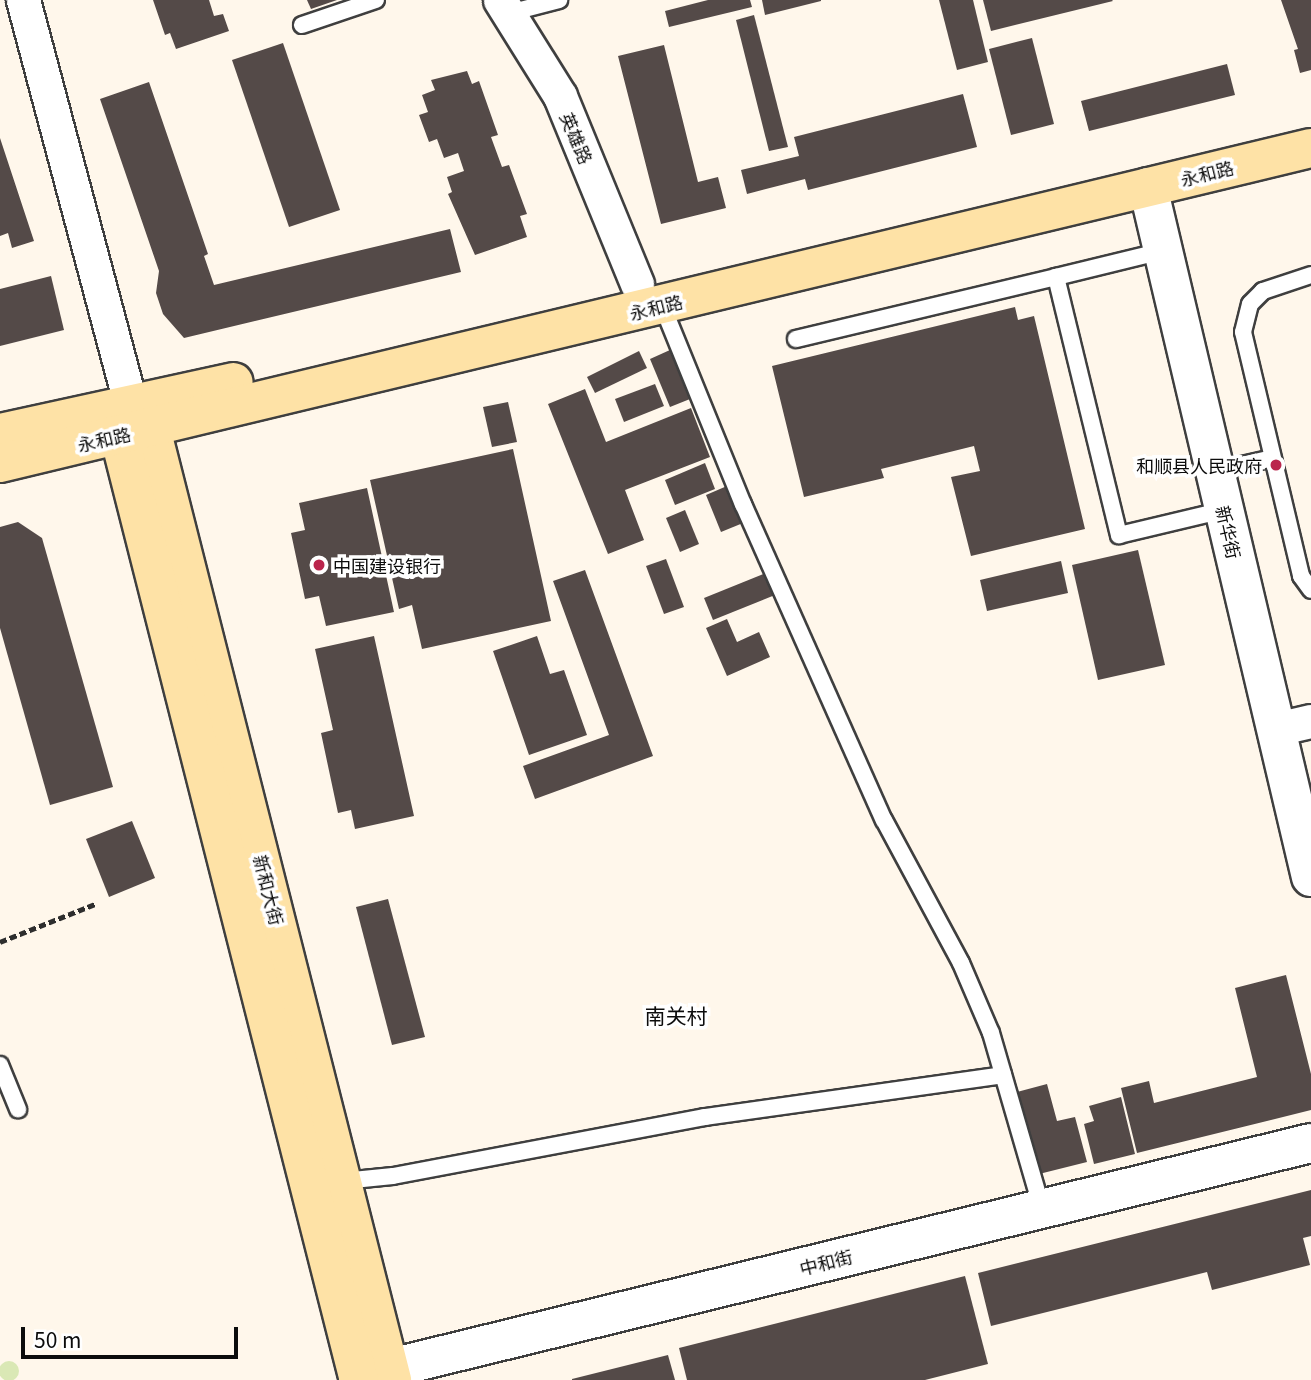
<!DOCTYPE html>
<html>
<head>
<meta charset="utf-8">
<style>
  body { margin:0 }
  #map { position:relative; width:1311px; height:1380px; overflow:hidden; background:#fff7eb; font-family:Georgia,"Noto Sans SC",serif }
  div>[style] { position:absolute }
  .green>* { inset:0; background:#dae8b5 }
  .round { border-radius:50% }
  .building>* { inset:0; background:#544a48 }
  .path>* { height:4.5px; margin-top:-2.25px; transform-origin:0; background:repeating-linear-gradient(90deg,#2e2e2e 0 7px,transparent 0 10.5px) }
  .roads { filter:drop-shadow(2px 0 #3f3f3f) drop-shadow(-2px 0 #3f3f3f) drop-shadow(0 2px #3f3f3f) drop-shadow(0 -2px #3f3f3f) }
  .service>* { height:16px; margin:-8px; padding:0 8px; transform-origin:8px; border-radius:8px; background:#fff }
  .minor>* { height:33px; margin:-16.5px; padding:0 16.5px; transform-origin:16.5px; border-radius:16.5px; background:#fff }
  .tertiary>* { height:38px; margin:-19px; padding:0 19px; transform-origin:19px; border-radius:19px; background:#fff }
  .secondary>* { height:38px; margin:-19px; padding:0 19px; transform-origin:19px; border-radius:19px; background:#fee2a6 }
  .dots>* { width:19px; height:19px; translate:-50% -50%; box-sizing:border-box; border:4px solid #fff; border-radius:50% }
  span { translate:-50% -50%; white-space:nowrap; text-align:center; line-height:1.15; -webkit-text-stroke:7px #fff; paint-order:stroke }
  .street-label { font-size:18px; color:#0c0c0c }
  .poi-label { font-size:18px; color:#0c0c0c }
  .right { translate:-100% -50%; text-align:right }
  .left { translate:0 -50%; text-align:left }
  .quarter-label { font-size:21px; color:#0c0c0c }
  .scale { position:absolute; left:21px; top:1327px; width:217px; height:32px; box-sizing:border-box; border:4px solid #0c0c0c; border-top:0; padding-left:9px; font-size:21px; line-height:24px; white-space:nowrap; color:#0c0c0c; -webkit-text-stroke:5px #fff; paint-order:stroke }
</style>
</head>
<body>
<div id="map">
  <div class="green">
    <div class="round" style="left:-1px;top:1361px;width:20px;height:20px"></div>
  </div>
  <div class="building">
    <div style="clip-path:polygon(153px 0,209px 0,214px 16px,223px 14px,229px 31px,176px 49px,170px 33px,165px 35px)"></div>
    <div style="clip-path:polygon(307px 0,337px 0,311px 9px)"></div>
    <div style="clip-path:polygon(708px 0,750px 0,752px 7px,669px 27px,665px 11px)"></div>
    <div style="clip-path:polygon(762px 0,821px 0,821px 1px,765px 15px)"></div>
    <div style="clip-path:polygon(939px 0,973px 0,988px 62px,957px 70px)"></div>
    <div style="clip-path:polygon(983px 0,1112px 0,1113px 1px,991px 31px)"></div>
    <div style="clip-path:polygon(1281px 0,1311px 0,1311px 70px,1300px 73px,1294px 50px,1298px 49px)"></div>
    <div style="clip-path:polygon(754px 15px,788px 147px,769px 151px,736px 20px)"></div>
    <div style="clip-path:polygon(1032px 38px,1054px 124px,1011px 135px,989px 49px)"></div>
    <div style="clip-path:polygon(283px 43px,340px 210px,289px 227px,232px 60px)"></div>
    <div style="clip-path:polygon(664px 45px,698px 182px,718px 177px,726px 208px,661px 224px,618px 56px)"></div>
    <div style="clip-path:polygon(1227px 64px,1235px 95px,1089px 131px,1081px 101px)"></div>
    <div style="clip-path:polygon(467px 71px,472px 84px,479px 81px,498px 135px,491px 137px,502px 167px,509px 165px,527px 214px,520px 216px,527px 237px,475px 255px,448px 194px,452px 192px,447px 177px,464px 171px,458px 153px,444px 158px,437px 139px,429px 142px,419px 115px,428px 112px,422px 95px,435px 90px,431px 80px)"></div>
    <div style="clip-path:polygon(149px 82px,208px 254px,204px 256px,214px 285px,450px 229px,461px 272px,184px 338px,163px 314px,156px 293px,159px 271px,100px 99px)"></div>
    <div style="clip-path:polygon(963px 94px,977px 147px,808px 190px,805px 179px,747px 194px,741px 170px,799px 156px,794px 137px)"></div>
    <div style="clip-path:polygon(0 138px,34px 241px,12px 248px,8px 233px,0 236px)"></div>
    <div style="clip-path:polygon(51px 276px,64px 330px,0 346px,0 289px)"></div>
    <div style="clip-path:polygon(1015px 307px,1018px 320px,1034px 316px,1085px 529px,971px 556px,951px 477px,980px 471px,974px 446px,881px 469px,884px 478px,804px 497px,772px 366px)"></div>
    <div style="clip-path:polygon(670px 350px,690px 399px,670px 407px,650px 359px)"></div>
    <div style="clip-path:polygon(639px 351px,647px 368px,595px 393px,587px 377px)"></div>
    <div style="clip-path:polygon(655px 384px,664px 406px,624px 422px,615px 399px)"></div>
    <div style="clip-path:polygon(585px 389px,606px 442px,691px 408px,710px 457px,625px 490px,644px 540px,608px 554px,548px 404px)"></div>
    <div style="clip-path:polygon(508px 402px,517px 442px,492px 447px,483px 407px)"></div>
    <div style="clip-path:polygon(513px 449px,551px 621px,422px 649px,412px 605px,399px 609px,370px 480px)"></div>
    <div style="clip-path:polygon(705px 463px,715px 489px,675px 505px,665px 480px)"></div>
    <div style="clip-path:polygon(727px 486px,743px 523px,721px 532px,706px 495px)"></div>
    <div style="clip-path:polygon(367px 488px,394px 612px,326px 626px,319px 596px,305px 599px,291px 533px,305px 530px,299px 503px)"></div>
    <div style="clip-path:polygon(685px 510px,699px 544px,680px 552px,666px 518px)"></div>
    <div style="clip-path:polygon(18px 522px,42px 538px,113px 787px,50px 805px,0 628px,0 527px)"></div>
    <div style="clip-path:polygon(1138px 550px,1165px 665px,1098px 680px,1072px 565px)"></div>
    <div style="clip-path:polygon(666px 559px,684px 607px,664px 614px,646px 566px)"></div>
    <div style="clip-path:polygon(1061px 561px,1068px 593px,987px 611px,980px 580px)"></div>
    <div style="clip-path:polygon(585px 570px,653px 756px,535px 799px,523px 766px,609px 735px,553px 581px)"></div>
    <div style="clip-path:polygon(766px 573px,775px 595px,713px 620px,704px 598px)"></div>
    <div style="clip-path:polygon(727px 619px,737px 642px,759px 632px,770px 657px,727px 676px,706px 628px)"></div>
    <div style="clip-path:polygon(374px 636px,414px 816px,355px 829px,351px 810px,338px 813px,321px 733px,333px 730px,315px 649px)"></div>
    <div style="clip-path:polygon(537px 636px,550px 674px,564px 670px,587px 735px,529px 755px,493px 651px)"></div>
    <div style="clip-path:polygon(132px 821px,155px 878px,109px 897px,86px 839px)"></div>
    <div style="clip-path:polygon(388px 899px,425px 1037px,392px 1045px,356px 907px)"></div>
    <div style="clip-path:polygon(1286px 975px,1311px 1074px,1311px 1110px,1137px 1153px,1121px 1088px,1149px 1081px,1154px 1103px,1257px 1077px,1235px 988px)"></div>
    <div style="clip-path:polygon(1047px 1084px,1057px 1121px,1075px 1117px,1087px 1162px,1039px 1174px,1017px 1092px)"></div>
    <div style="clip-path:polygon(1121px 1097px,1135px 1154px,1094px 1164px,1084px 1124px,1094px 1121px,1089px 1106px)"></div>
    <div style="clip-path:polygon(1311px 1190px,1311px 1236px,1303px 1238px,1310px 1265px,1212px 1290px,1207px 1272px,991px 1326px,978px 1273px)"></div>
    <div style="clip-path:polygon(965px 1276px,988px 1364px,925px 1380px,687px 1380px,679px 1348px)"></div>
    <div style="clip-path:polygon(668px 1355px,675px 1380px,572px 1380px,572px 1379px)"></div>
  </div>
  <div class="path">
    <div style="left:0;top:942px;width:102px;rotate:-21.8deg"></div>
  </div>
  <div class="roads">
    <div class="service">
      <div style="left:509px;top:13px;width:52px;rotate:-14.6deg"></div>
      <div style="left:302px;top:25px;width:78px;rotate:-18.7deg"></div>
      <div style="left:1311px;top:275px;width:51px;rotate:161.6deg"></div>
      <div style="left:1263px;top:291px;width:18px;rotate:135deg"></div>
      <div style="left:1250px;top:304px;width:29px;rotate:104deg"></div>
      <div style="left:1243px;top:332px;width:251px;rotate:76.6deg"></div>
      <div style="left:1301px;top:576px;width:17px;rotate:54deg"></div>
      <div style="left:1056px;top:277px;width:110px;rotate:-13.7deg"></div>
      <div style="left:662px;top:305px;width:215px;rotate:67.9deg"></div>
      <div style="left:743px;top:504px;width:346px;rotate:66deg"></div>
      <div style="left:884px;top:820px;width:162px;rotate:61.7deg"></div>
      <div style="left:961px;top:963px;width:76px;rotate:66.8deg"></div>
      <div style="left:991px;top:1033px;width:183px;rotate:73.8deg"></div>
      <div style="left:796px;top:339px;width:267px;rotate:-13.4deg"></div>
      <div style="left:1056px;top:277px;width:266px;rotate:76.3deg"></div>
      <div style="left:1119px;top:535px;width:108px;rotate:-13.4deg"></div>
      <div style="left:1215px;top:471px;width:59px;rotate:-12.6deg"></div>
      <div style="left:0;top:1065px;width:48px;rotate:67.8deg"></div>
      <div style="left:343px;top:1181px;width:50px;rotate:-5.7deg"></div>
      <div style="left:393px;top:1176px;width:318px;rotate:-10.7deg"></div>
      <div style="left:705px;top:1117px;width:301px;rotate:-8deg"></div>
    </div>
    <div class="minor">
      <div style="left:23px;top:0;width:419px;rotate:75.1deg"></div>
      <div style="left:500px;top:0;width:113px;rotate:58deg"></div>
      <div style="left:560px;top:96px;width:203px;rotate:67.7deg"></div>
      <div style="left:1276px;top:729px;width:36px;rotate:-13deg"></div>
    </div>
    <div class="tertiary">
      <div style="left:1148px;top:187px;width:709px;rotate:76.71deg"></div>
      <div style="left:358px;top:1376px;width:981px;rotate:-13.74deg"></div>
    </div>
    <div class="secondary">
      <div style="left:145px;top:405px;width:1006px;rotate:75.78deg"></div>
      <div style="left:113px;top:411px;width:1000px;rotate:75.76deg"></div>
      <div style="left:0;top:433px;width:239px;rotate:-12.3deg"></div>
      <div style="left:0;top:463px;width:1348px;rotate:-13.51deg"></div>
    </div>
  </div>
  <div class="dots">
    <div style="left:1276px;top:465px;background:#ba254c"></div>
    <div style="left:319px;top:565px;background:#ba254c"></div>
  </div>
  <div class="street-label">
    <span style="left:577px;top:138px;rotate:67deg">英雄路</span>
    <span style="left:1207px;top:173px;rotate:-14deg">永和路</span>
    <span style="left:656px;top:307px;rotate:-14deg">永和路</span>
    <span style="left:104px;top:439px;rotate:-13deg">永和路</span>
    <span style="left:1229px;top:532px;rotate:77deg">新华街</span>
    <span style="left:269px;top:890px;rotate:76deg">新和大街</span>
    <span style="left:826px;top:1262px;rotate:-14deg">中和街</span>
  </div>
  <div class="poi-label">
    <span class="right" style="left:1262px;top:465px">和顺县人民政府</span>
    <span class="left" style="left:333px;top:565px">中国建设银行</span>
  </div>
  <div class="quarter-label">
    <span style="left:676px;top:1015px">南关村</span>
  </div>
  <div class="scale">50 m</div>
</div>
</body>
</html>
